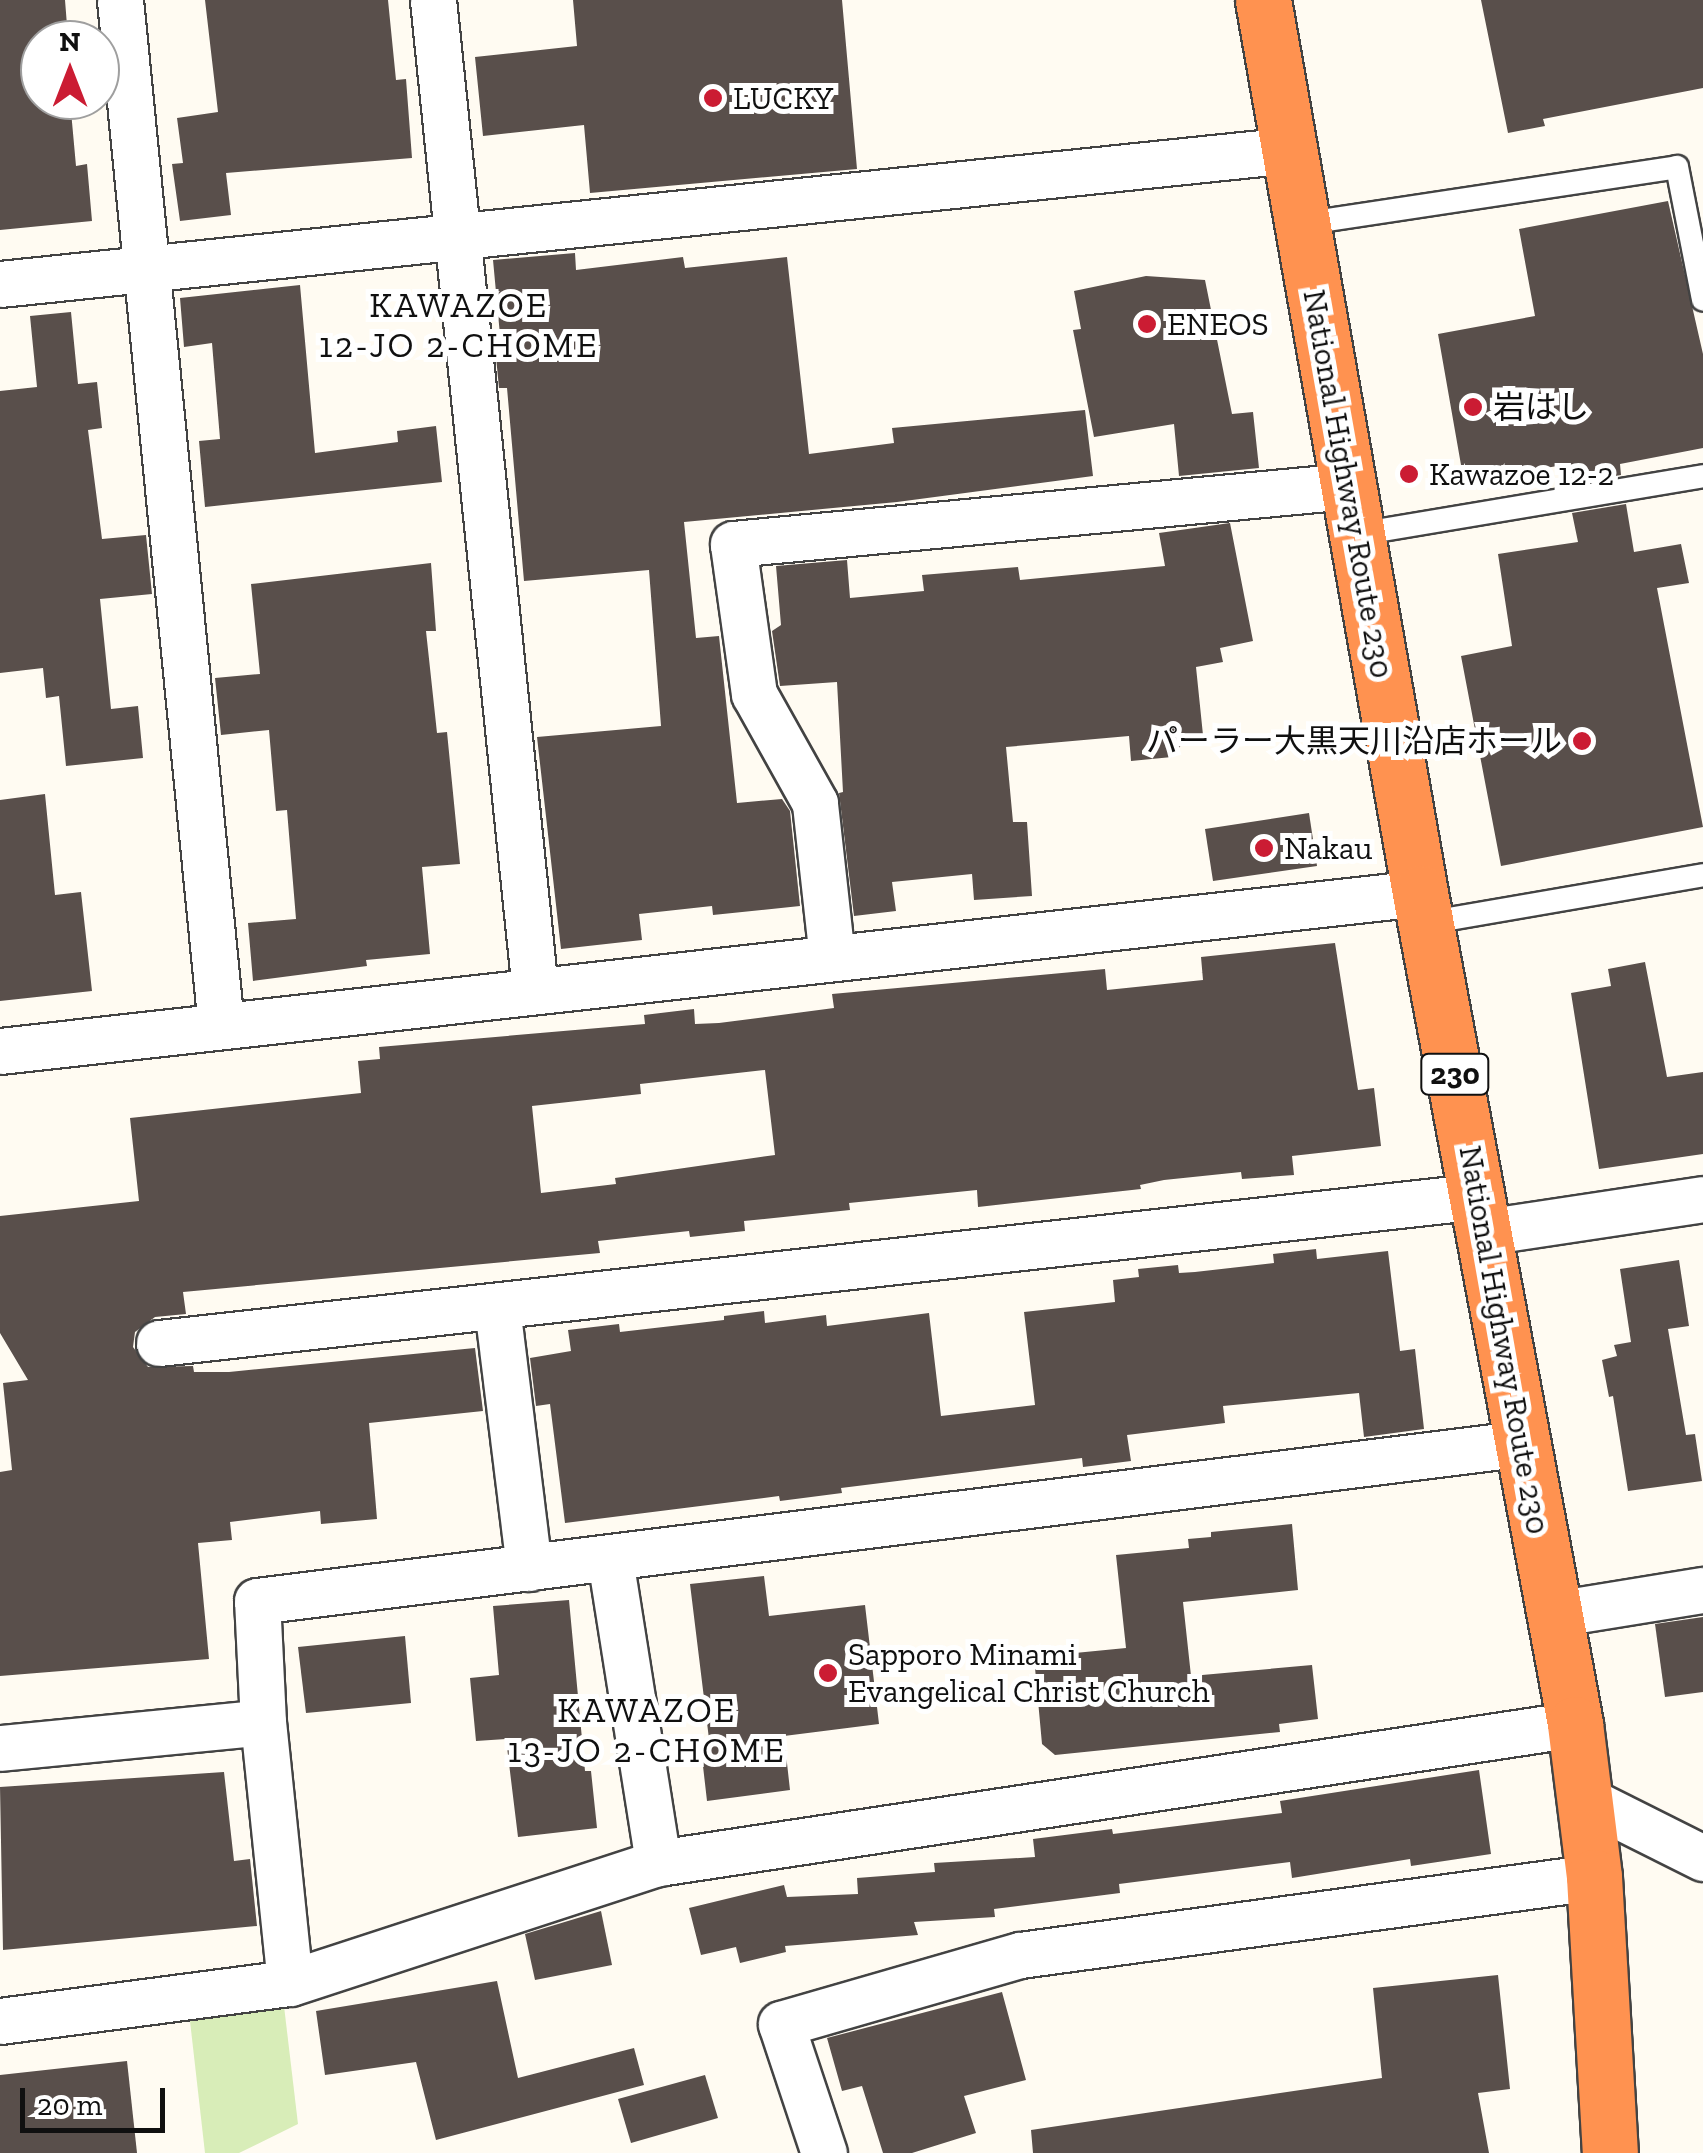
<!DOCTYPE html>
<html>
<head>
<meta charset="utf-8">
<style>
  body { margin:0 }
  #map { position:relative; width:1703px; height:2153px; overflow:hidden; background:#fffbf2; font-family:"Zilla Slab","Noto Sans JP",serif }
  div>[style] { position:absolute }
  .green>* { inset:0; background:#d8edb8 }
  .building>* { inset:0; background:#594f4b }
  .roads { filter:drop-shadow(2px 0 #434343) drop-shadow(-2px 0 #434343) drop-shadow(0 2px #434343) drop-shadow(0 -2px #434343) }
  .lane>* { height:22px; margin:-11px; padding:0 11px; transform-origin:11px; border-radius:11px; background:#fff }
  .street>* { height:45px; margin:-22.5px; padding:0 22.5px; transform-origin:22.5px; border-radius:22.5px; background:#fff }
  .highway>* { height:55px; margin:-27.5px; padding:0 27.5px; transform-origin:27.5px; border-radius:27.5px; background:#ff9250 }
  .dots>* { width:28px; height:28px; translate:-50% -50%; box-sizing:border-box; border:5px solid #fff; border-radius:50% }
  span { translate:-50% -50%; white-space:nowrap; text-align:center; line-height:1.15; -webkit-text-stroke:10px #fff; paint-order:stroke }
  .shield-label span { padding:2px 8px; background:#fff; border:2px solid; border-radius:8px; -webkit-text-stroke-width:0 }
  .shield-label { font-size:30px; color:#101010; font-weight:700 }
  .poi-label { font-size:32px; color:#101010 }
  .left { translate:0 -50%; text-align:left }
  .right { translate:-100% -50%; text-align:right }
  .street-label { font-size:32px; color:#101010 }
  .neighbourhood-label { font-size:35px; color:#101010; letter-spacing:2.5px }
  .north { position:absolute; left:20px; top:20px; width:100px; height:100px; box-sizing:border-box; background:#fff; border:2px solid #9f9f9f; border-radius:50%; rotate:0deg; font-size:28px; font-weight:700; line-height:40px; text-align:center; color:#101010 }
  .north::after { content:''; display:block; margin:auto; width:35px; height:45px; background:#cb1c33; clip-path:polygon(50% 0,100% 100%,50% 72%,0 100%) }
  .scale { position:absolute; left:20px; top:2088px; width:145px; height:45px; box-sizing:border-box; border:5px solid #101010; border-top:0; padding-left:12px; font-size:30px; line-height:35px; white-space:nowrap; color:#101010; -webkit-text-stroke:8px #fff; paint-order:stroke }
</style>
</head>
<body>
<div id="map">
  <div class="green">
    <div style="clip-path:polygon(284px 2006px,298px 2124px,239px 2153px,205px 2153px,190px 2021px)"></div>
  </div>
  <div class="building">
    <div style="clip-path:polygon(0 0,65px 0,68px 38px,40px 40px,40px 100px,70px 100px,76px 166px,87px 164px,92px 221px,0 230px)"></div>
    <div style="clip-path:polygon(205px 0,388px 0,396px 80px,406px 79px,412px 158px,226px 173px,231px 215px,180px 221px,172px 164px,183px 163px,177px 118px,218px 112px)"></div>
    <div style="clip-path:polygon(573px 0,842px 0,857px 169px,590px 193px,584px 125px,483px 136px,475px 57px,577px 46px)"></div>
    <div style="clip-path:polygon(1481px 0,1703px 0,1703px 88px,1543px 119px,1545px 126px,1508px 133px)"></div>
    <div style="clip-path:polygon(1668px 201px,1703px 354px,1703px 448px,1620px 464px,1621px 475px,1567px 484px,1563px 465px,1464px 482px,1438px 334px,1535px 316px,1519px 229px)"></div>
    <div style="clip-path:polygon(575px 253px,576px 270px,683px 257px,685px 268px,787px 257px,809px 454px,894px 443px,892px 428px,1085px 410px,1093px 476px,897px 502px,684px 522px,696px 638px,719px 636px,737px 803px,782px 799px,790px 811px,800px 906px,713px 915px,712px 906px,639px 914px,642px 940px,561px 949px,537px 737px,661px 726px,649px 570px,524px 581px,507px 388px,499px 388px,494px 336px,500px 335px,493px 260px)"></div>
    <div style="clip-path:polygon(1146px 276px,1205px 280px,1232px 414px,1253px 412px,1259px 468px,1179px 476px,1174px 424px,1094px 437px,1073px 330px,1081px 329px,1074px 291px)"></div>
    <div style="clip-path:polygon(300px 285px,315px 453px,398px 442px,397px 431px,436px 426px,442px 482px,205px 507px,199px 441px,220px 439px,212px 343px,184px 347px,180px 298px)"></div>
    <div style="clip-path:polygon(71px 312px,78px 384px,97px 382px,102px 428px,88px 430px,102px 539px,146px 535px,152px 594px,100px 599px,111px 709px,138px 706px,143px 758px,66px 766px,59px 696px,46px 698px,43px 668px,0 673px,0 391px,37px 387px,30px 316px)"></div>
    <div style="clip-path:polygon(1626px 504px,1634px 552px,1681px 544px,1689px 583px,1657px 588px,1703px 827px,1501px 866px,1461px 656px,1512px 646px,1498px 554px,1578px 542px,1572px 513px)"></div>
    <div style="clip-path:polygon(1230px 523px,1253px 641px,1220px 648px,1223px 662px,1196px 667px,1203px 735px,1188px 736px,1172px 757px,1131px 761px,1129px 736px,1006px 747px,1013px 822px,1027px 822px,1032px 896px,974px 900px,972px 874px,892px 882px,896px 911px,854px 916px,839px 793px,843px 792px,837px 682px,780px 686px,772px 631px,781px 625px,776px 566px,847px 560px,850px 598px,924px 591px,922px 575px,1018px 567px,1020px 580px,1165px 566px,1159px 533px)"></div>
    <div style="clip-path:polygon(431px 563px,436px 631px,426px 631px,437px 733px,447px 732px,460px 864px,422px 867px,430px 954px,366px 960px,367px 966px,253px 981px,248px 923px,296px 919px,287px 810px,276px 811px,269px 730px,221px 735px,215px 678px,260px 674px,251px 584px)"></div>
    <div style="clip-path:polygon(45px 794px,55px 895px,81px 892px,92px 991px,0 1001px,0 800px)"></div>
    <div style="clip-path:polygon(1309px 813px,1317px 866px,1213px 881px,1205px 829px)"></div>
    <div style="clip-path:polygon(evenodd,1335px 943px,1358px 1090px,1374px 1088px,1381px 1146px,1292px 1156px,1294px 1175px,1242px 1179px,1241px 1172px,1164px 1180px,1140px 1185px,1141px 1189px,978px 1207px,977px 1190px,849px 1203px,850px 1210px,744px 1221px,745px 1231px,690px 1237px,689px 1231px,598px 1241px,600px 1253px,183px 1292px,186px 1314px,155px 1317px,135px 1332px,133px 1347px,148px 1367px,193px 1366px,194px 1372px,229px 1372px,475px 1348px,483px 1411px,369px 1423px,377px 1519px,321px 1524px,320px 1511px,230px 1522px,232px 1540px,198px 1543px,209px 1659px,0 1676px,0 1472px,12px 1470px,3px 1383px,28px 1380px,0 1333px,0 1216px,139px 1201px,130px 1118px,361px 1093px,358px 1061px,380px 1059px,379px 1047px,645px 1024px,644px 1015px,694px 1009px,695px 1024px,719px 1023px,834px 1008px,832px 994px,1105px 969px,1107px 990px,1203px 980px,1201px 957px,1335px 943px,765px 1070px,775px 1155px,615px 1178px,616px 1184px,541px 1193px,532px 1106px,641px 1094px,640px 1084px,765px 1070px)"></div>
    <div style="clip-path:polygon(1645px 962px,1667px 1077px,1703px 1072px,1703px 1154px,1599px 1169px,1571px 993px,1611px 986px,1608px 969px)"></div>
    <div style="clip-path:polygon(1316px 1249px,1317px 1259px,1388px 1251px,1400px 1351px,1415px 1349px,1424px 1429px,1364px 1437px,1359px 1393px,1223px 1406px,1225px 1423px,1127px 1435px,1131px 1461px,1083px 1467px,1082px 1458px,841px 1488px,842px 1493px,780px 1501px,779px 1496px,565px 1523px,550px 1404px,536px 1406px,530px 1358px,571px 1351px,568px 1330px,619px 1324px,620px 1332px,724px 1320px,724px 1316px,764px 1311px,765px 1323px,826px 1315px,827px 1326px,929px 1313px,941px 1416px,1035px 1405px,1024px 1312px,1115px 1302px,1113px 1280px,1139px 1277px,1138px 1269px,1178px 1265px,1179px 1273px,1195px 1272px,1274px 1263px,1273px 1254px)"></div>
    <div style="clip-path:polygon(1679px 1260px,1689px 1326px,1668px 1329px,1686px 1435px,1695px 1434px,1702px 1481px,1628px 1491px,1613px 1396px,1609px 1397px,1602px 1360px,1617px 1356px,1614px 1345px,1631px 1342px,1620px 1269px)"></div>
    <div style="clip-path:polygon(1292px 1524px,1298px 1590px,1183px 1602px,1191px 1676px,1312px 1665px,1318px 1719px,1279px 1724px,1280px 1732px,1055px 1755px,1042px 1744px,1034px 1657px,1126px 1648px,1116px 1555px,1189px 1548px,1188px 1539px,1211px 1537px,1211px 1532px)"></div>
    <div style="clip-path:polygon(764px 1576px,769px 1616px,865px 1605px,879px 1724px,784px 1736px,790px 1790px,707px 1801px,700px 1740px,709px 1739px,690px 1584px)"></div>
    <div style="clip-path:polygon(569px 1600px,585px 1771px,591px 1771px,597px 1828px,518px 1837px,506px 1739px,476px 1741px,470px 1678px,499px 1675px,493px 1606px)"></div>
    <div style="clip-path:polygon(1703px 1617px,1703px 1692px,1665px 1697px,1655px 1624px)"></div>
    <div style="clip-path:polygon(405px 1636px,411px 1703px,306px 1713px,298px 1647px)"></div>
    <div style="clip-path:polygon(1479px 1770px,1491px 1854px,1411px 1866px,1410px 1859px,1292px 1878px,1290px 1862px,1119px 1884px,1120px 1893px,994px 1909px,995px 1917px,914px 1922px,918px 1935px,785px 1946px,786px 1952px,740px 1963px,736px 1947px,701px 1955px,689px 1908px,784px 1885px,787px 1897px,858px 1894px,857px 1878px,935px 1872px,934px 1863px,1035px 1857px,1033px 1839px,1112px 1829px,1113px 1834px,1282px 1813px,1280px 1801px)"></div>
    <div style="clip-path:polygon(224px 1772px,234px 1861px,250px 1859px,257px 1926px,3px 1950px,0 1787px)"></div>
    <div style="clip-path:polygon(601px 1911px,612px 1965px,535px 1980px,525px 1934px)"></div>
    <div style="clip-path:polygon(1498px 1975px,1510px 2089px,1478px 2093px,1489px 2153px,1033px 2153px,1031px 2130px,1382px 2078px,1373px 1988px)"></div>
    <div style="clip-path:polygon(497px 1981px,518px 2078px,634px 2048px,644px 2085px,436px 2140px,416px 2062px,325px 2075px,316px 2011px)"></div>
    <div style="clip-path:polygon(1002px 1992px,1026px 2080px,964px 2096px,976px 2133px,912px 2153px,883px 2153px,862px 2086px,842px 2091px,827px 2038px)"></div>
    <div style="clip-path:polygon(127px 2061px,137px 2153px,0 2153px,0 2075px)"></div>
    <div style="clip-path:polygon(705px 2075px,718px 2118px,631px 2143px,618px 2099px)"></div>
  </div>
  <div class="roads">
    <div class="lane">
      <div style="left:1301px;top:224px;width:380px;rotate:-8.6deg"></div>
      <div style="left:1677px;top:167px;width:135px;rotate:78.9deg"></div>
      <div style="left:1358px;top:534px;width:350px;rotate:-9.5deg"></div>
      <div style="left:1426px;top:923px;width:281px;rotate:-9.8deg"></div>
    </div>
    <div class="street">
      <div style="left:120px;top:0;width:1031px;rotate:84.38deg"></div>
      <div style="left:433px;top:0;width:996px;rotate:84.12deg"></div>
      <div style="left:0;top:284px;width:1296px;rotate:-5.93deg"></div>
      <div style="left:832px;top:958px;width:156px;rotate:-96.3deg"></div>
      <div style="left:815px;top:803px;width:125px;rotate:-119.2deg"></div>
      <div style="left:754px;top:694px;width:151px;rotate:-98deg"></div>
      <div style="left:733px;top:544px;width:618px;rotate:-5.39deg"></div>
      <div style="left:0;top:1051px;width:1429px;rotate:-6.35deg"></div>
      <div style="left:1485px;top:1232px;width:220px;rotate:-8.6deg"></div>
      <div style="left:497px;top:1307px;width:263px;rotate:83deg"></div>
      <div style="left:159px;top:1343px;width:1328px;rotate:-6.35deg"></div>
      <div style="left:610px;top:1559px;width:308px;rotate:81deg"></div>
      <div style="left:1554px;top:1614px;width:151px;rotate:-9.2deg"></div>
      <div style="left:0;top:1748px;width:264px;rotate:-5.6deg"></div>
      <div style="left:1585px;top:1799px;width:132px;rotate:26.6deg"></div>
      <div style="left:290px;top:1983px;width:262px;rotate:-95.9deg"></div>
      <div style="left:263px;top:1722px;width:121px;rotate:-92.8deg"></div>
      <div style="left:257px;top:1601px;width:1278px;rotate:-7.1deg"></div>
      <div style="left:0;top:2021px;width:292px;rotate:-7.5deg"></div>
      <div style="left:290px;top:1983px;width:387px;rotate:-18.1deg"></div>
      <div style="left:658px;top:1863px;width:927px;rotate:-8.62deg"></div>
      <div style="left:824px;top:2153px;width:136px;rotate:-108.4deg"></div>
      <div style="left:781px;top:2024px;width:249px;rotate:-16.1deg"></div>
      <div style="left:1020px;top:1955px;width:579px;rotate:-7.74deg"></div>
    </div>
    <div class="highway">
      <div style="left:1263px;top:0;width:907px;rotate:80.03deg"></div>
      <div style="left:1420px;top:893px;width:845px;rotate:79.43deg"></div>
      <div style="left:1575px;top:1724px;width:154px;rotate:82.9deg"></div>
      <div style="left:1594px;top:1877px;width:276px;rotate:86.7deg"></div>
    </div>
  </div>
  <div class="dots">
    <div style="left:713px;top:98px;background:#cb1c33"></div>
    <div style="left:1147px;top:324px;background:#cb1c33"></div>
    <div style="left:1473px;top:407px;background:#cb1c33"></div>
    <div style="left:1409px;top:474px;background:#cb1c33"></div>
    <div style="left:1582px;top:741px;background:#cb1c33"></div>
    <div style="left:1264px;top:848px;background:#cb1c33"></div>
    <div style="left:828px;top:1673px;background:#cb1c33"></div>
  </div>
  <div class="shield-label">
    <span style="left:1455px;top:1074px">230</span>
  </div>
  <div class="poi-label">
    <span class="left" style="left:733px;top:98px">LUCKY</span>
    <span class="left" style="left:1167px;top:324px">ENEOS</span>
    <span class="left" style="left:1493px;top:407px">岩はし</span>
    <span class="left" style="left:1429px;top:474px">Kawazoe 12-2</span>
    <span class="right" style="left:1562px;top:741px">パーラー大黒天川沿店ホール</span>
    <span class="left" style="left:1284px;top:848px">Nakau</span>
    <span class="left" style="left:848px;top:1673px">Sapporo Minami<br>Evangelical Christ Church</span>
  </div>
  <div class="street-label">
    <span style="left:1348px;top:484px;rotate:80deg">National Highway Route 230</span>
    <span style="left:1504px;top:1340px;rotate:80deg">National Highway Route 230</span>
  </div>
  <div class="neighbourhood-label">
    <span style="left:459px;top:325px">KAWAZOE<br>12-JO 2-CHOME</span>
    <span style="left:647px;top:1730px">KAWAZOE<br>13-JO 2-CHOME</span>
  </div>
  <div class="north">N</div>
  <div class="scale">20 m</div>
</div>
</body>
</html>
